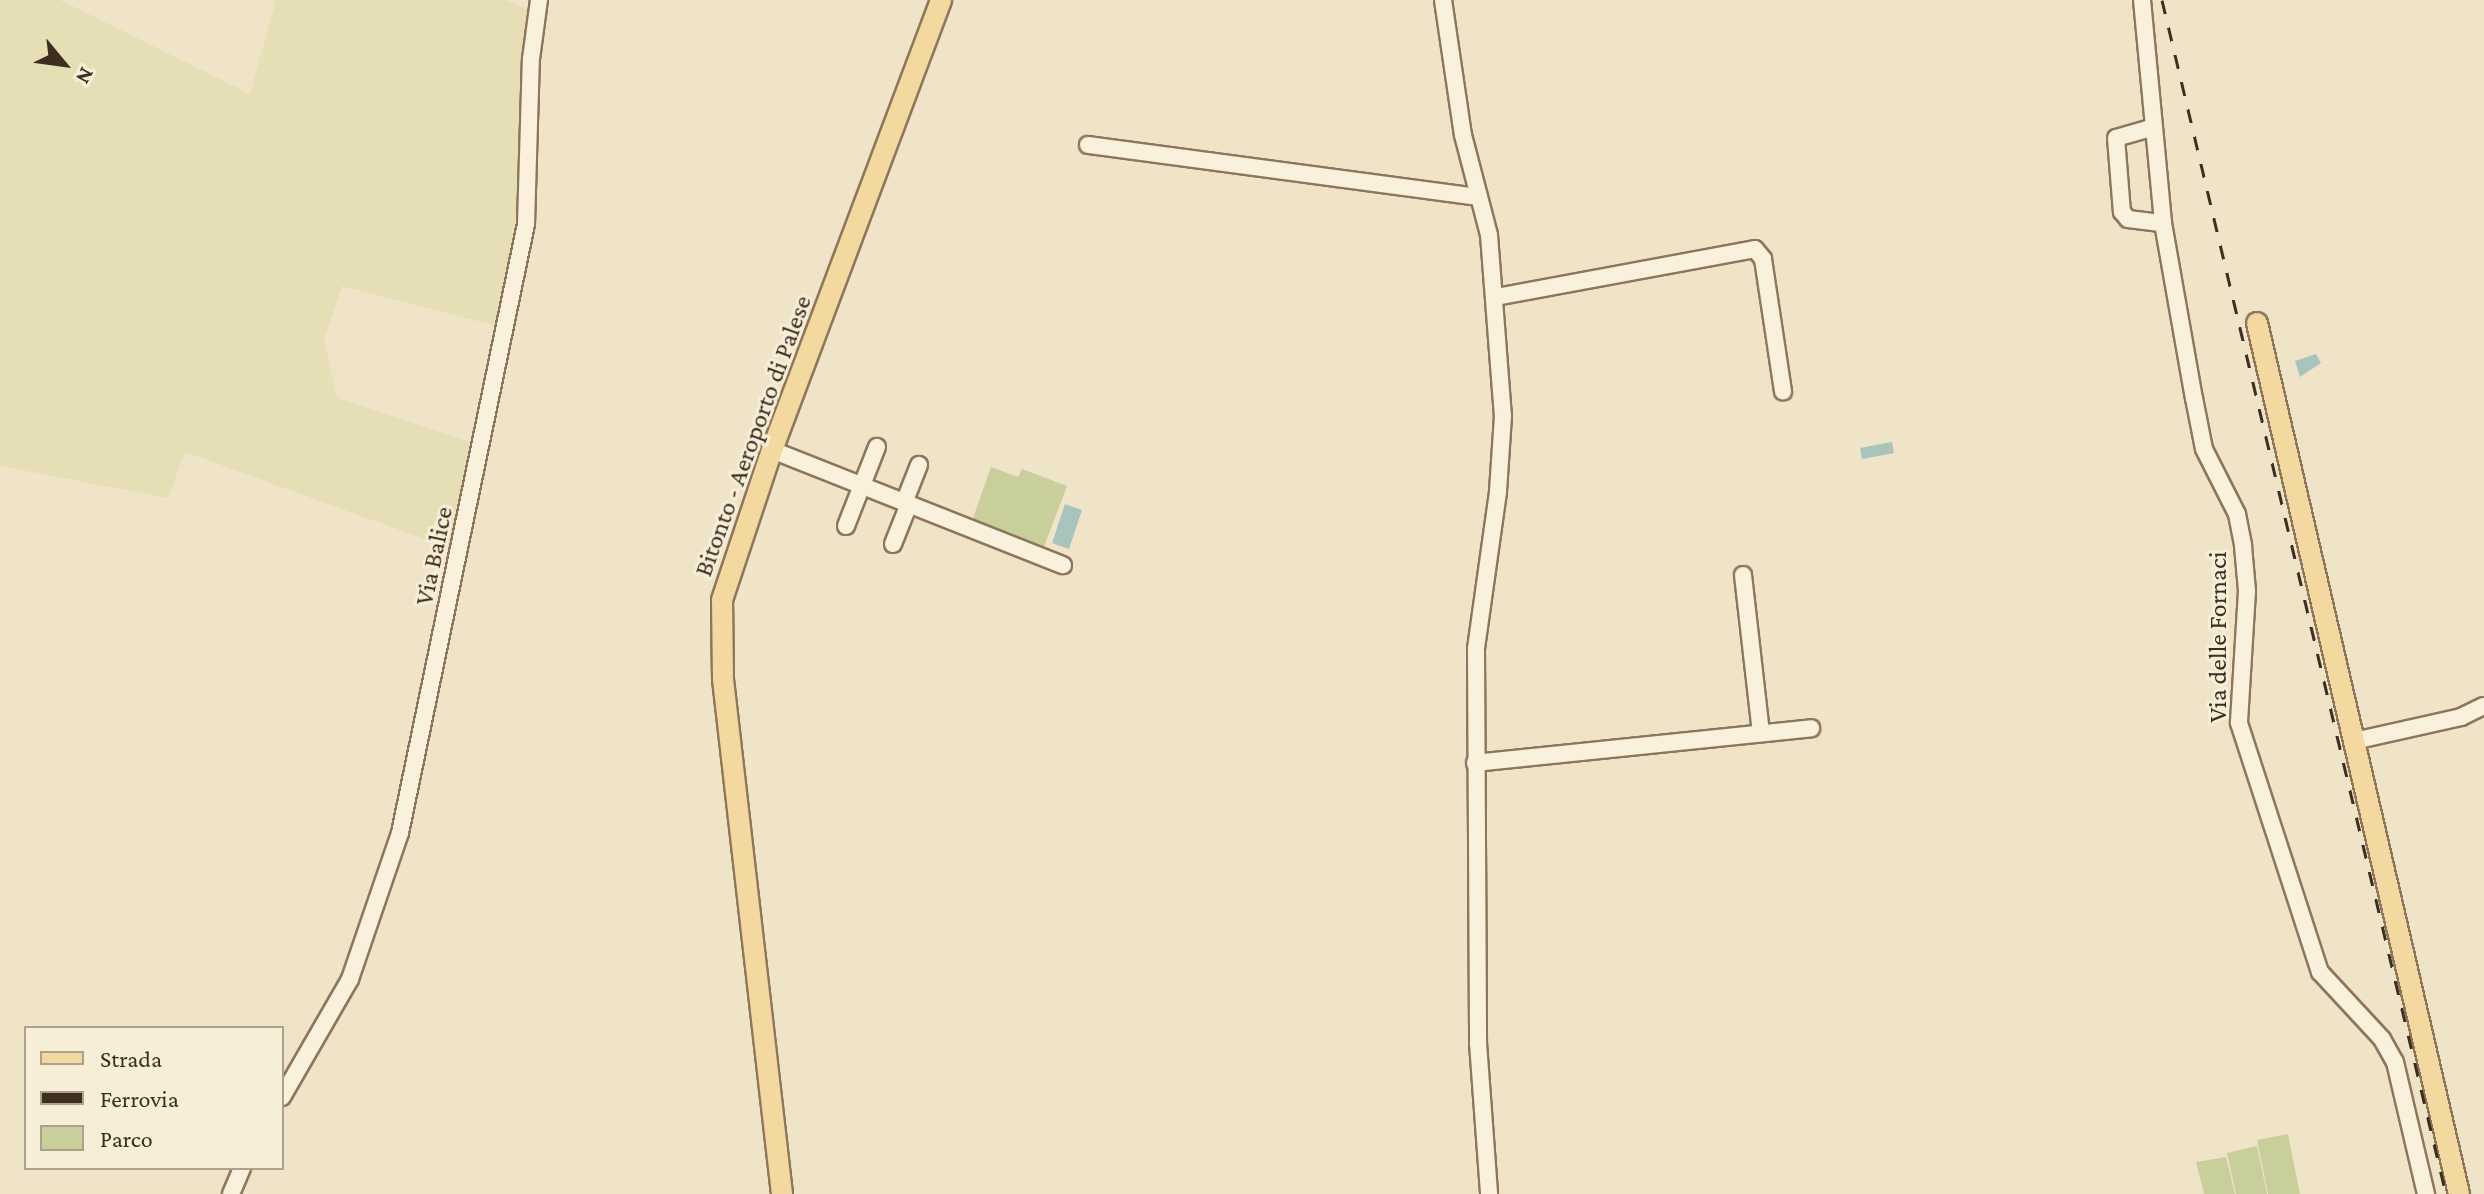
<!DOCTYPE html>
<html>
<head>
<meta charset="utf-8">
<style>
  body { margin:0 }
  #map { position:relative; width:2484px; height:1194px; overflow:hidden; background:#f0e4c8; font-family:"Crimson Pro",serif }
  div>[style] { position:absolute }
  .farmland>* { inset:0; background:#e6deb5 }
  .green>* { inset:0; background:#c9cf9b }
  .water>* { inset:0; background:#a9c4bc }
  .roads { filter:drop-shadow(2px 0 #8d765c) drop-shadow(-2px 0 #8d765c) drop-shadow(0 2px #8d765c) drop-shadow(0 -2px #8d765c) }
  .minor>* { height:16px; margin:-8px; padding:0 8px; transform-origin:8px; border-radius:8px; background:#faf1dc }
  .major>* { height:20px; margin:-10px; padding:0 10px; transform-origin:10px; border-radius:10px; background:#f3d9a0 }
  .rail>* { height:3px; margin-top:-1.5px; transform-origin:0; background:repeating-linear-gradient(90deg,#3d2e20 0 14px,transparent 0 28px) }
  span { translate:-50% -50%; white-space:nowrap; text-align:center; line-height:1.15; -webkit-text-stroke:6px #f7eed8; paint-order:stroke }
  .street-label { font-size:26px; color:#3d2e20 }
  .legend { position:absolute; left:24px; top:1026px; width:260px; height:144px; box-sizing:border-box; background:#f7eed8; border:2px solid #ada18e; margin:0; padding:10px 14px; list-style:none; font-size:24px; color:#3d2e20 }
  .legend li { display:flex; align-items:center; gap:16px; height:40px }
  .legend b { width:40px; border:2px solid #ada18e }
  .north { position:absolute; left:24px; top:24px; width:80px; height:80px; -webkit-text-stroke:6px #f7eed8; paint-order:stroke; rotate:119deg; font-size:22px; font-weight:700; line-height:32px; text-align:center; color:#3d2e20 }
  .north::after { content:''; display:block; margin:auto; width:28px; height:36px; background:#3d2e20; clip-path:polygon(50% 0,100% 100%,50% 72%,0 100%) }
</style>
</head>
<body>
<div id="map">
  <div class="farmland">
    <div style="clip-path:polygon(0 0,60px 0,250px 94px,276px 0,506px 0,535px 11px,505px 328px,342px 286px,324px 340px,337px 398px,482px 446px,460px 552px,185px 452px,168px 498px,0 466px)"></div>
  </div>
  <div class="green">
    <div style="clip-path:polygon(991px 467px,1018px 477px,1022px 469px,1067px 486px,1044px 547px,972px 521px)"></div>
    <div style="clip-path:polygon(2288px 1134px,2300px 1194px,2268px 1194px,2257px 1140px)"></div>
    <div style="clip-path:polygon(2257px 1146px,2267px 1194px,2236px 1194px,2227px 1153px)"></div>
    <div style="clip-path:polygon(2226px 1157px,2235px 1194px,2204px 1194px,2196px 1162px)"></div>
  </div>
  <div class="water">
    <div style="clip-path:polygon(2316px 354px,2321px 363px,2300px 377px,2295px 361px)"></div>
    <div style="clip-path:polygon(1892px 442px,1894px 453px,1862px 459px,1860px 448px)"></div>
    <div style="clip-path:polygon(1065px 504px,1082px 510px,1069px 549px,1052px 543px)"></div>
  </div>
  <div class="roads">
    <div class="minor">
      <div style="left:1443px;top:0;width:136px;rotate:81.6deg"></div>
      <div style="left:1463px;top:135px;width:103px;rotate:75.4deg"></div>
      <div style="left:1489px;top:235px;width:182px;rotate:85.6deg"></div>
      <div style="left:1503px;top:416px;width:76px;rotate:93.8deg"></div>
      <div style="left:1498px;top:492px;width:159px;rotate:98deg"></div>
      <div style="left:1476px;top:649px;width:394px;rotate:89.7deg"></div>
      <div style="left:1478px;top:1043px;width:151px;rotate:85.8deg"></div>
      <div style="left:2142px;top:0;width:224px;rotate:84.6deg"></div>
      <div style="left:2163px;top:223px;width:178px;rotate:80deg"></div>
      <div style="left:2194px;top:398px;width:52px;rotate:78.9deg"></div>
      <div style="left:2204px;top:449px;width:73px;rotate:63.1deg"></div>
      <div style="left:2237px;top:514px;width:33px;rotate:79deg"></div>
      <div style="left:2243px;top:546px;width:45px;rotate:84.9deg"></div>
      <div style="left:2247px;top:591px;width:132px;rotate:93.5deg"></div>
      <div style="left:2239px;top:723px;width:262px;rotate:72deg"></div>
      <div style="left:2320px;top:972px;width:91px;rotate:47.2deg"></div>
      <div style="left:2382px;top:1039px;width:26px;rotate:61deg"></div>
      <div style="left:2395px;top:1062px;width:136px;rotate:76.8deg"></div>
      <div style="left:2151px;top:128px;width:36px;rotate:164deg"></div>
      <div style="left:2116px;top:138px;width:74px;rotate:85.4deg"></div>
      <div style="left:2122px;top:212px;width:9px;rotate:49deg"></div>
      <div style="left:2128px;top:219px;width:35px;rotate:7deg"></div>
      <div style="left:1088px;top:145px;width:394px;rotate:7.6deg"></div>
      <div style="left:1496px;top:297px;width:263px;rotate:-10.5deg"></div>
      <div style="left:1755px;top:249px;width:13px;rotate:51deg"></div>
      <div style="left:1763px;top:259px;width:134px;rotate:81.4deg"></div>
      <div style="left:772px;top:450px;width:313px;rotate:21.6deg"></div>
      <div style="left:904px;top:503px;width:41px;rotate:-68.5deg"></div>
      <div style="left:846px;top:526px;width:85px;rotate:-68.6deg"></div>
      <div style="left:893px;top:544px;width:43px;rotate:-68.2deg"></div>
      <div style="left:1743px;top:575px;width:158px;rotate:83.5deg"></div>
      <div style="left:2354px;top:741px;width:110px;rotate:-12.6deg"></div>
      <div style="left:2461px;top:717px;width:25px;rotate:-26deg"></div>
      <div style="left:1475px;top:763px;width:338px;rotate:-5.9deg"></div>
      <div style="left:282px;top:1097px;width:136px;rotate:-60deg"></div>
      <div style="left:350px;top:979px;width:154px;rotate:-71.1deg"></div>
      <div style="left:400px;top:833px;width:622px;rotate:-78.31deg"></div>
      <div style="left:526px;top:224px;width:165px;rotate:-88.3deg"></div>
      <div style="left:531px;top:59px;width:60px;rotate:-82.3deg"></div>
      <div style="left:231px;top:1194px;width:28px;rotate:-67deg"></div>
    </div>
    <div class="major">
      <div style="left:2257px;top:323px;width:894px;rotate:76.94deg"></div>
      <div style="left:782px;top:1194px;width:518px;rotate:-96.54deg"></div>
      <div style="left:723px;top:679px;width:79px;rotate:-90.7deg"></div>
      <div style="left:722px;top:600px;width:158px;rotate:-71.6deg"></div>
      <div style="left:772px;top:450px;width:481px;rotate:-69.4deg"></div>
    </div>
  </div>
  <div class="rail">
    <div style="left:2162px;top:0;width:1227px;rotate:76.62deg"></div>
  </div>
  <div class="street-label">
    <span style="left:753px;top:436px;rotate:-70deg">Bitonto - Aeroporto di Palese</span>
    <span style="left:434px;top:556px;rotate:-78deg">Via Balice</span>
    <span style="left:2218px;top:637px;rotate:-90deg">Via delle Fornaci</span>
  </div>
  <ul class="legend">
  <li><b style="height:10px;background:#f3d9a0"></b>Strada</li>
  <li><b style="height:10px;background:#3d2e20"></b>Ferrovia</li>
  <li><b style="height:22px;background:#c9cf9b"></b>Parco</li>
  </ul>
  <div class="north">N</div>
</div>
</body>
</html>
